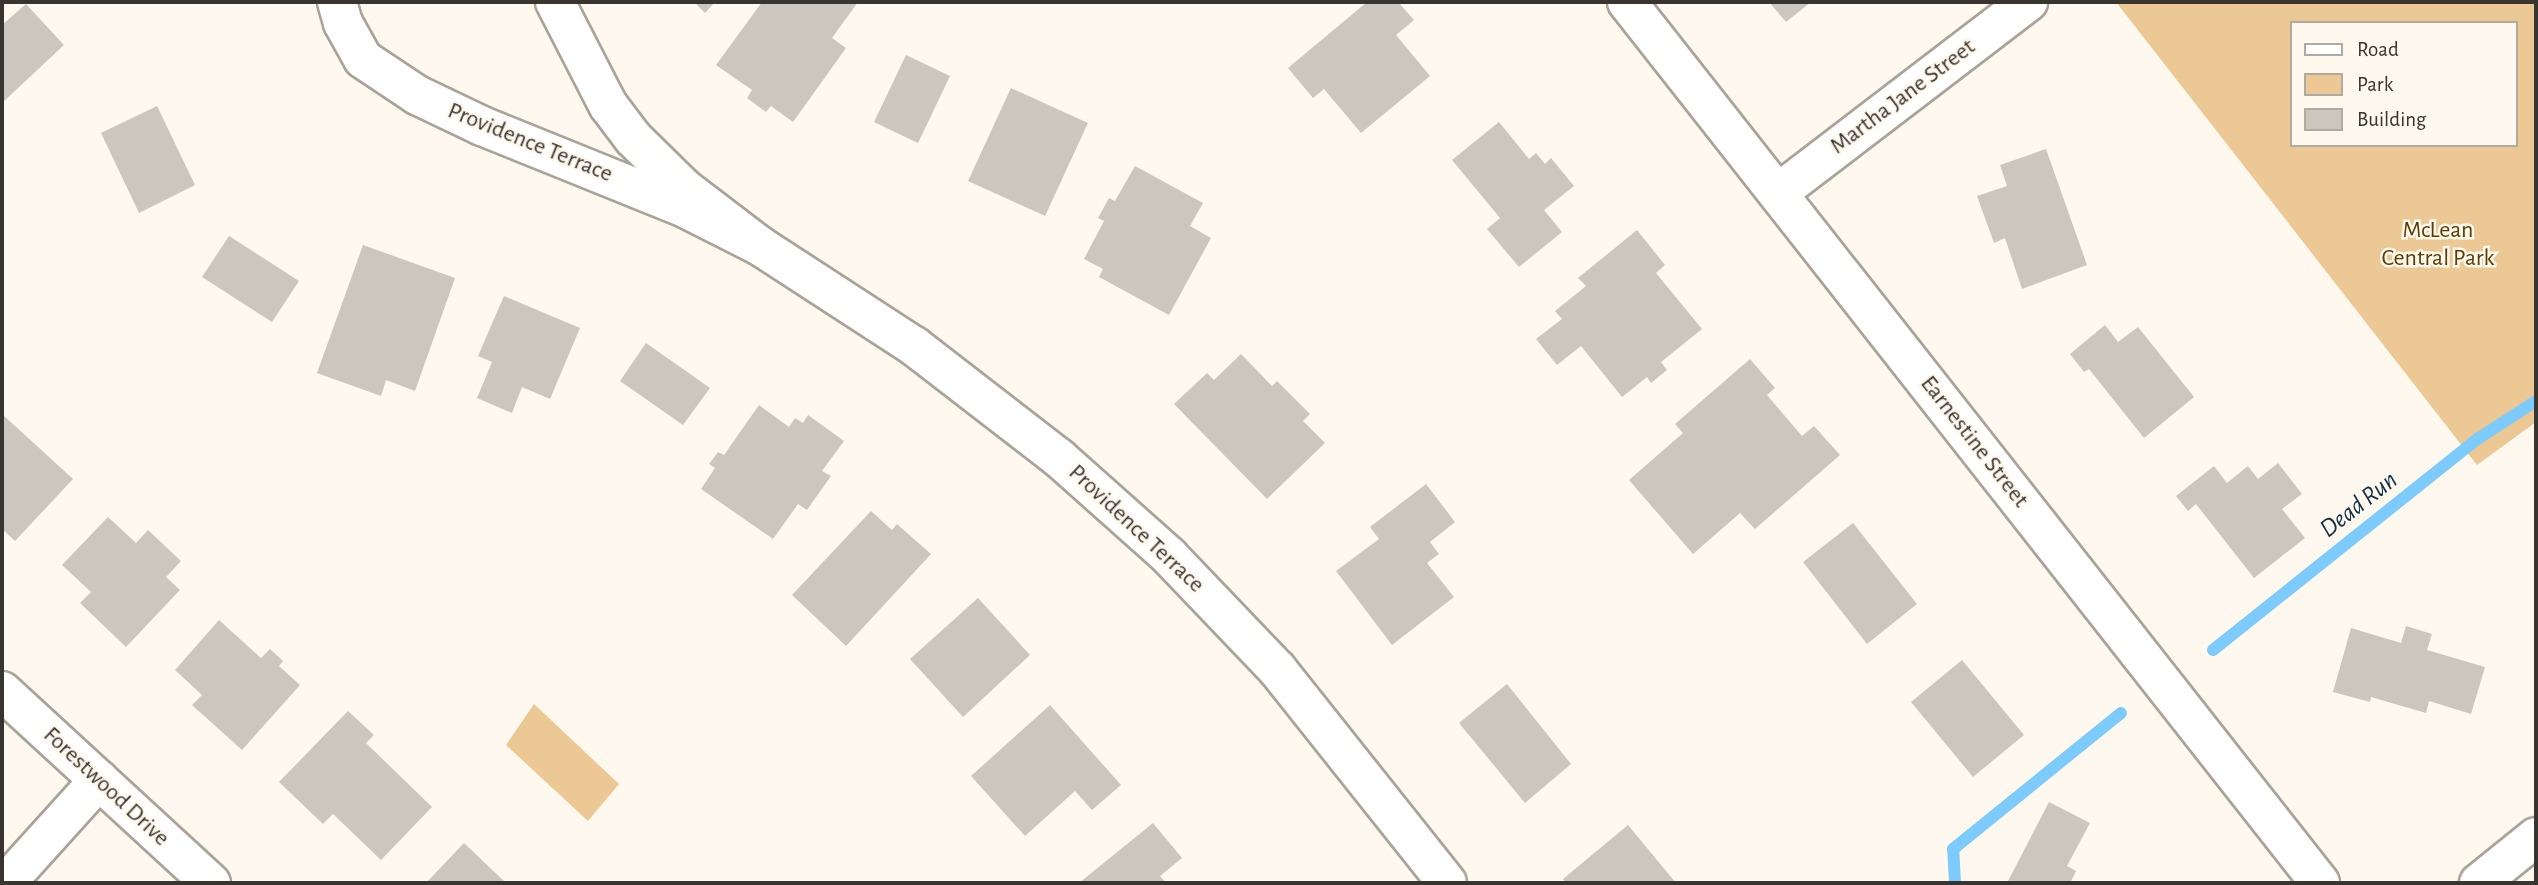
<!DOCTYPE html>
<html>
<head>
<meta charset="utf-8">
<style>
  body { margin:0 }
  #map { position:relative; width:2538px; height:885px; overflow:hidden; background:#fff8ee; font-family:"Alegreya Sans",sans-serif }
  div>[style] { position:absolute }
  .green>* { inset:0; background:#ebc894 }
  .stream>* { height:12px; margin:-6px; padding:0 6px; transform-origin:6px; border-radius:6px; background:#7dcafc }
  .building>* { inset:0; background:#ccc6bc }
  .roads { filter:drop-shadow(2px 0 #a9a399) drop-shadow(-2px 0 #a9a399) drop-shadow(0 2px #a9a399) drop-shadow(0 -2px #a9a399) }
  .minor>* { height:38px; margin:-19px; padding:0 19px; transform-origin:19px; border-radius:19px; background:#fff }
  .secondary>* { height:38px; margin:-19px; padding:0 19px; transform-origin:19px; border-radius:19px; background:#fff }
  span { translate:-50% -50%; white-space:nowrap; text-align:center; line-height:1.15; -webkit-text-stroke:5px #fff8ee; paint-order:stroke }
  .street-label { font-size:24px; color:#383531 }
  .park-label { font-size:24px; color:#5c3d00 }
  .water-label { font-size:26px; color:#0f3146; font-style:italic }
  .frame { position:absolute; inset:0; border:4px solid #383531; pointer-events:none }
  .legend { position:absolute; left:2290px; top:21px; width:228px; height:126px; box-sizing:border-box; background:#fff8ee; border:2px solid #afaaa2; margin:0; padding:9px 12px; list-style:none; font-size:21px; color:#383531 }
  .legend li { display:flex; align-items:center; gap:14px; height:35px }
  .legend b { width:35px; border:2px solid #afaaa2 }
</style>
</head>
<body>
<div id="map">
  <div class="green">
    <div style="clip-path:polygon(evenodd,2116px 2px,2536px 2px,2536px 422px,2477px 465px,2116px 2px,2291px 23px,2515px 23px,2515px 145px,2291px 145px,2291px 23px)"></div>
    <div style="clip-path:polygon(534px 704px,619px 784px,588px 821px,506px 745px)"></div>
  </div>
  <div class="stream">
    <div style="left:2213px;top:650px;width:340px;rotate:-38.6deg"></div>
    <div style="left:2479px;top:438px;width:68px;rotate:-33deg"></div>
    <div style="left:1955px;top:883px;width:34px;rotate:-93deg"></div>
    <div style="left:1953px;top:849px;width:216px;rotate:-39deg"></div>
  </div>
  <div class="building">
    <div style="clip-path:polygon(694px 2px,715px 2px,705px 13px)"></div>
    <div style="clip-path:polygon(762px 2px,858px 2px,832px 38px,846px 48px,793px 122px,771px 106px,766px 112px,747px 98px,752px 90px,716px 65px)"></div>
    <div style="clip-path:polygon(1367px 2px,1398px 2px,1414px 20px,1396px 35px,1430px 76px,1361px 133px,1324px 89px,1313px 98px,1288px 68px)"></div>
    <div style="clip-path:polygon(1769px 2px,1811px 2px,1786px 22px)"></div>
    <div style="clip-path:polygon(26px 4px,64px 45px,2px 103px,2px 25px)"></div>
    <div style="clip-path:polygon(906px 55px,950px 76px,918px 143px,874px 122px)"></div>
    <div style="clip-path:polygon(1011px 88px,1088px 123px,1045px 216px,968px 181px)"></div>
    <div style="clip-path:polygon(157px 106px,195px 185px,139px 213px,101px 133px)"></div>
    <div style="clip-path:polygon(1499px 122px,1529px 159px,1536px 153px,1545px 164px,1551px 158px,1574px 186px,1544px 210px,1562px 232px,1519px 267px,1487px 229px,1500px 218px,1452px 160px)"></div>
    <div style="clip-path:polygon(2046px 149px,2087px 265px,2022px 289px,2005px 238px,1994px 243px,1977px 196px,2007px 186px,2000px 165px)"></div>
    <div style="clip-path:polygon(1135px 166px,1203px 203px,1190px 226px,1211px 238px,1169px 315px,1099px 277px,1103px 269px,1084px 259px,1104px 221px,1098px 218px,1109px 198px,1115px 201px)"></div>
    <div style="clip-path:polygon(1637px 230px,1665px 265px,1656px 273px,1702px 329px,1661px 362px,1667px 370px,1651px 383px,1647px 377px,1622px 397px,1581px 346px,1557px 365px,1536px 339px,1562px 319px,1555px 311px,1586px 286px,1578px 278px)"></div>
    <div style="clip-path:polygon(229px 236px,299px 281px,272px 322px,202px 277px)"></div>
    <div style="clip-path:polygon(363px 245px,455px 278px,415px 391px,386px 380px,381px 396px,317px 373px)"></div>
    <div style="clip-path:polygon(504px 296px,580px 328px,550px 399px,522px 387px,512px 413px,477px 398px,492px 362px,478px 356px)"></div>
    <div style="clip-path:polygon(2105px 325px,2118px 342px,2138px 327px,2194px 397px,2144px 438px,2089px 369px,2084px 372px,2070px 354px)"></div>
    <div style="clip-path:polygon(646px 343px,710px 388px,683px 425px,620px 381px)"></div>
    <div style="clip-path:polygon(1241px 354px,1272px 386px,1277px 381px,1310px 414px,1303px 421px,1325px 443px,1267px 499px,1174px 404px,1207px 373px,1214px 380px)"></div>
    <div style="clip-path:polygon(1750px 359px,1775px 388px,1767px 395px,1802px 436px,1814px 426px,1840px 455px,1755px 529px,1740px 513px,1693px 554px,1629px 480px,1683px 433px,1675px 424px)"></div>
    <div style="clip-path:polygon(759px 405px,789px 427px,795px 418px,803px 423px,808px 415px,844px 441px,822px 471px,831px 476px,807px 510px,798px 504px,773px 539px,701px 489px,715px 468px,709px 464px,718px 452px,724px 455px)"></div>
    <div style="clip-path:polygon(2px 414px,73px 479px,15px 541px,2px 529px)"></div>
    <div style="clip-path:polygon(2278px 463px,2302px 494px,2282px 509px,2305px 538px,2254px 578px,2196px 504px,2188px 511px,2176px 496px,2214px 466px,2227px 483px,2248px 466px,2258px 479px)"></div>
    <div style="clip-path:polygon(1426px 484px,1455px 522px,1430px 542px,1439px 554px,1427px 563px,1454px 597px,1392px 645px,1336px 571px,1379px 539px,1370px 527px)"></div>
    <div style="clip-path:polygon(871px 511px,892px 530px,897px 524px,931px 554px,846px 646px,792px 595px)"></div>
    <div style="clip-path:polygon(108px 517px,136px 543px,148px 530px,181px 561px,166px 577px,180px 590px,126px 647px,80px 603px,91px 592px,62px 565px)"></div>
    <div style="clip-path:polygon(1853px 523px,1917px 604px,1867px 644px,1803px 562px)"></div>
    <div style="clip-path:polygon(978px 598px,1030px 655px,963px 717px,910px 659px)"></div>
    <div style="clip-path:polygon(219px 620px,261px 658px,270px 649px,283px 661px,279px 666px,300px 685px,242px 750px,192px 705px,202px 695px,175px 670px)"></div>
    <div style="clip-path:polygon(2406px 626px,2432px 634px,2427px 650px,2485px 667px,2471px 714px,2429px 701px,2426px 713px,2371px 697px,2370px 702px,2333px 692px,2351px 628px,2401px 643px)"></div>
    <div style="clip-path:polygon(1962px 660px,2024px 735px,1973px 777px,1911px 702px)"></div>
    <div style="clip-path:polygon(1507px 684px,1571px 764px,1525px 803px,1459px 723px)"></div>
    <div style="clip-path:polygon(1050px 705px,1121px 785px,1092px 810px,1075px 791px,1025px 836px,971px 776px)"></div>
    <div style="clip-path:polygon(348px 711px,374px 735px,366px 743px,432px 807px,381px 860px,333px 814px,323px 824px,279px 782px)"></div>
    <div style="clip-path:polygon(2049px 802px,2090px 823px,2067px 866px,2076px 871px,2070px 883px,2007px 883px)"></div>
    <div style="clip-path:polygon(1153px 823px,1182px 858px,1160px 876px,1166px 883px,1079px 883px)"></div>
    <div style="clip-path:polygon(1628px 825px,1676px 883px,1566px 883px,1563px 879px)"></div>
    <div style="clip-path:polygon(464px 843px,506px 883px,426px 883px)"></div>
  </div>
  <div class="roads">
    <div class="minor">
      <div style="left:337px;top:2px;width:22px;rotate:74deg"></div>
      <div style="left:343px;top:23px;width:41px;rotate:60.9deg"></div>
      <div style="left:363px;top:59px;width:65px;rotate:33.7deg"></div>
      <div style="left:417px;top:95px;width:72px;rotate:25.5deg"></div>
      <div style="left:482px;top:126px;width:221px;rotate:22deg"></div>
      <div style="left:687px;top:209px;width:82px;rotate:26.9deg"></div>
      <div style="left:760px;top:246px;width:96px;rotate:-142.7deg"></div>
      <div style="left:684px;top:188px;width:71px;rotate:-135.6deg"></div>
      <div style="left:633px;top:138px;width:41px;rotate:-127.1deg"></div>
      <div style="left:608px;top:105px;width:116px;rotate:-117.2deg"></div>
      <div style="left:1627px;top:2px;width:1121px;rotate:51.81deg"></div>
      <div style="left:1778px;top:193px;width:315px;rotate:-37.4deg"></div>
      <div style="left:760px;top:246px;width:184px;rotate:33deg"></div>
      <div style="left:914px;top:346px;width:183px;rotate:37.7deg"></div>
      <div style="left:1059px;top:458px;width:147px;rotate:41.7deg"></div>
      <div style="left:1169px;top:556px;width:156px;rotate:46.3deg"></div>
      <div style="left:1277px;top:669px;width:273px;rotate:51.5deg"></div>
      <div style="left:2px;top:691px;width:284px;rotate:42.6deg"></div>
      <div style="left:6px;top:883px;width:139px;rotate:-47.9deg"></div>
    </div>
    <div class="secondary">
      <div style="left:2479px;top:883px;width:73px;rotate:-38.9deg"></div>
    </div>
  </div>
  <div class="street-label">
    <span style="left:1903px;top:97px;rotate:-37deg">Martha Jane Street</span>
    <span style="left:530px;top:143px;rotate:22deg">Providence Terrace</span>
    <span style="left:1974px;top:442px;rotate:52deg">Earnestine Street</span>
    <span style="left:1136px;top:529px;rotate:43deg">Providence Terrace</span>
    <span style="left:106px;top:787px;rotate:43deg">Forestwood Drive</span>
  </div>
  <div class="park-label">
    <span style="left:2438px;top:245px">McLean<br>Central Park</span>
  </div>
  <div class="water-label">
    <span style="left:2359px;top:505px;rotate:-38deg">Dead Run</span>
  </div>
  <div class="frame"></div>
  <ul class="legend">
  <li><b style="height:9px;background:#fff"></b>Road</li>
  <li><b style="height:19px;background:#ebc894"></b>Park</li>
  <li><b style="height:19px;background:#ccc6bc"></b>Building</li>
  </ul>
</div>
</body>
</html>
